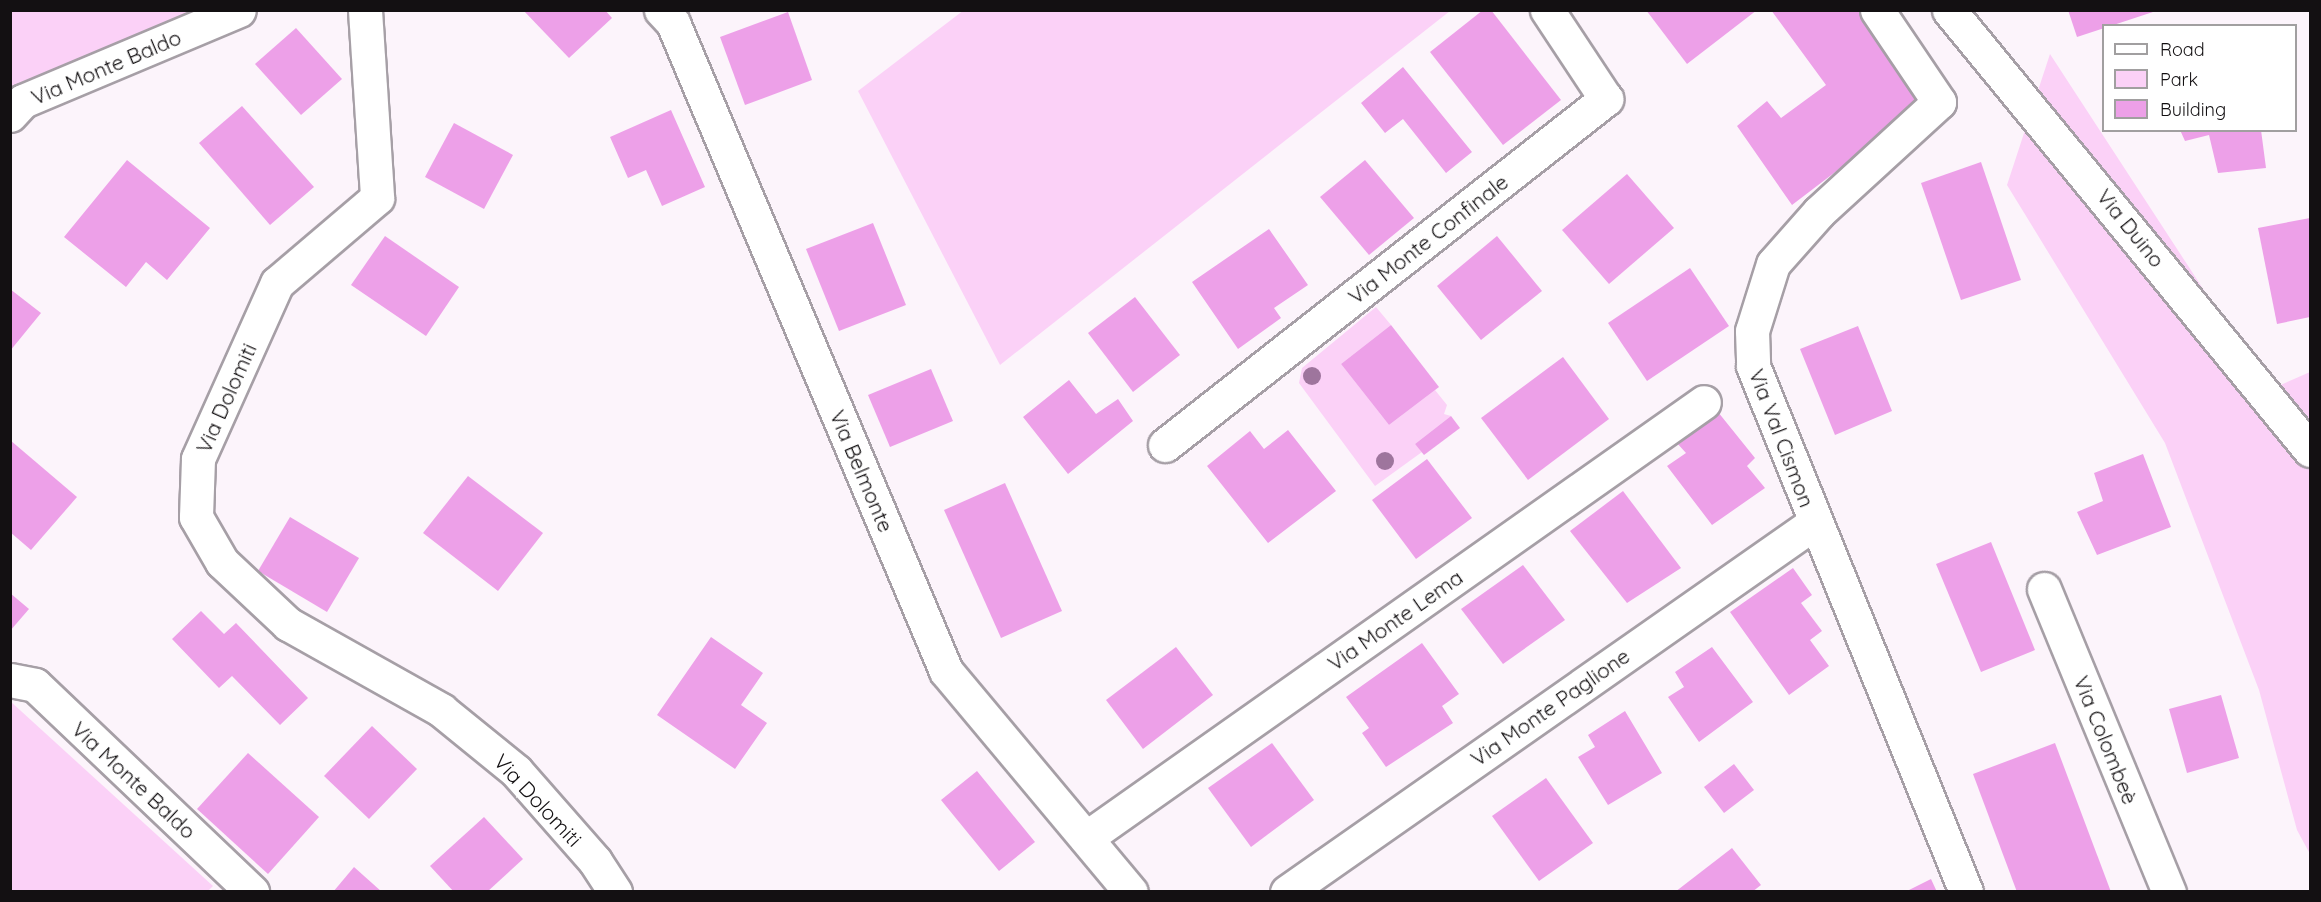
<!DOCTYPE html>
<html>
<head>
<meta charset="utf-8">
<style>
  body { margin:0 }
  #map { position:relative; width:2321px; height:902px; overflow:hidden; background:#fcf4fb; font-family:Quicksand,sans-serif }
  div>[style] { position:absolute }
  .green>* { inset:0; background:#fbd1f7 }
  .building>* { inset:0; background:#eda0e8 }
  .roads { filter:drop-shadow(2px 0 #a69fa6) drop-shadow(-2px 0 #a69fa6) drop-shadow(0 2px #a69fa6) drop-shadow(0 -2px #a69fa6) }
  .street>* { height:33px; margin:-16.5px; padding:0 16.5px; transform-origin:16.5px; border-radius:16.5px; background:#fff }
  .trees>* { width:18px; height:18px; margin:-9px; border-radius:50%; background:#9e759d }
  span { translate:-50% -50%; white-space:nowrap; text-align:center; line-height:1.15; -webkit-text-stroke:4.5px #fff; paint-order:stroke }
  .street-label { font-size:21px; color:#131012 }
  .frame { position:absolute; inset:0; border:12px solid #131012; pointer-events:none }
  .legend { position:absolute; left:2102px; top:24px; width:195px; height:108px; box-sizing:border-box; background:#fff; border:2px solid #a19fa0; margin:0; padding:8px 10px; list-style:none; font-size:18px; color:#131012 }
  .legend li { display:flex; align-items:center; gap:12px; height:30px }
  .legend b { width:30px; border:2px solid #a19fa0 }
</style>
</head>
<body>
<div id="map">
  <div class="green">
    <div style="clip-path:polygon(11px 10px,194px 10px,194px 11px,11px 88px)"></div>
    <div style="clip-path:polygon(964px 10px,1450px 10px,1450px 11px,1000px 365px,858px 91px)"></div>
    <div style="clip-path:polygon(2050px 54px,2269px 390px,2310px 372px,2310px 854px,2297px 830px,2259px 690px,2165px 443px,2007px 185px)"></div>
    <div style="clip-path:polygon(1376px 307px,1391px 325px,1341px 364px,1389px 425px,1435px 390px,1447px 405px,1444px 414px,1451px 416px,1415px 444px,1422px 452px,1375px 486px,1299px 383px,1302px 368px)"></div>
    <div style="clip-path:polygon(10px 701px,213px 886px,207px 892px,11px 891px)"></div>
  </div>
  <div class="building">
    <div style="clip-path:polygon(523px 10px,605px 10px,612px 18px,569px 58px)"></div>
    <div style="clip-path:polygon(1483px 10px,1491px 10px,1561px 100px,1503px 145px,1430px 52px)"></div>
    <div style="clip-path:polygon(1646px 10px,1757px 10px,1687px 64px)"></div>
    <div style="clip-path:polygon(1771px 10px,1858px 10px,1927px 102px,1792px 205px,1737px 126px,1767px 101px,1781px 118px,1826px 85px)"></div>
    <div style="clip-path:polygon(2068px 10px,2156px 10px,2156px 11px,2077px 37px)"></div>
    <div style="clip-path:polygon(788px 12px,812px 80px,745px 105px,720px 37px)"></div>
    <div style="clip-path:polygon(296px 28px,342px 79px,301px 115px,255px 64px)"></div>
    <div style="clip-path:polygon(1403px 67px,1472px 152px,1446px 173px,1403px 119px,1385px 133px,1361px 103px)"></div>
    <div style="clip-path:polygon(242px 106px,314px 187px,270px 225px,199px 143px)"></div>
    <div style="clip-path:polygon(671px 110px,705px 187px,662px 206px,646px 170px,628px 178px,610px 137px)"></div>
    <div style="clip-path:polygon(454px 123px,513px 155px,484px 209px,425px 177px)"></div>
    <div style="clip-path:polygon(2180px 130px,2261px 130px,2266px 168px,2218px 173px,2209px 135px,2185px 141px)"></div>
    <div style="clip-path:polygon(127px 160px,210px 228px,167px 280px,146px 262px,126px 287px,64px 237px)"></div>
    <div style="clip-path:polygon(1365px 160px,1414px 218px,1369px 255px,1320px 197px)"></div>
    <div style="clip-path:polygon(1981px 162px,2021px 280px,1961px 300px,1921px 183px)"></div>
    <div style="clip-path:polygon(1627px 174px,1674px 228px,1609px 284px,1562px 230px)"></div>
    <div style="clip-path:polygon(2310px 218px,2310px 317px,2277px 324px,2258px 228px)"></div>
    <div style="clip-path:polygon(873px 223px,906px 305px,839px 331px,806px 249px)"></div>
    <div style="clip-path:polygon(1269px 229px,1308px 285px,1274px 308px,1281px 318px,1238px 349px,1192px 282px)"></div>
    <div style="clip-path:polygon(385px 236px,459px 287px,426px 336px,351px 285px)"></div>
    <div style="clip-path:polygon(1497px 236px,1542px 291px,1481px 340px,1437px 286px)"></div>
    <div style="clip-path:polygon(1690px 268px,1729px 326px,1647px 381px,1608px 323px)"></div>
    <div style="clip-path:polygon(10px 289px,41px 313px,10px 351px)"></div>
    <div style="clip-path:polygon(1135px 297px,1180px 355px,1133px 392px,1088px 333px)"></div>
    <div style="clip-path:polygon(1391px 325px,1439px 387px,1389px 425px,1341px 364px)"></div>
    <div style="clip-path:polygon(1858px 326px,1892px 411px,1835px 435px,1800px 349px)"></div>
    <div style="clip-path:polygon(1563px 357px,1609px 419px,1528px 480px,1481px 418px)"></div>
    <div style="clip-path:polygon(931px 369px,953px 421px,890px 447px,868px 395px)"></div>
    <div style="clip-path:polygon(1069px 380px,1096px 414px,1118px 399px,1133px 421px,1068px 474px,1023px 417px)"></div>
    <div style="clip-path:polygon(1718px 412px,1755px 458px,1747px 466px,1765px 488px,1712px 525px,1667px 466px,1686px 453px,1676px 442px)"></div>
    <div style="clip-path:polygon(1451px 416px,1460px 428px,1424px 455px,1415px 444px)"></div>
    <div style="clip-path:polygon(1288px 430px,1336px 491px,1268px 543px,1207px 466px,1250px 431px,1264px 449px)"></div>
    <div style="clip-path:polygon(10px 440px,77px 497px,31px 550px,10px 532px)"></div>
    <div style="clip-path:polygon(2143px 454px,2171px 527px,2097px 555px,2077px 512px,2103px 501px,2094px 473px)"></div>
    <div style="clip-path:polygon(1427px 459px,1472px 518px,1416px 559px,1372px 500px)"></div>
    <div style="clip-path:polygon(468px 476px,543px 533px,498px 591px,423px 533px)"></div>
    <div style="clip-path:polygon(1005px 483px,1062px 611px,1001px 638px,944px 510px)"></div>
    <div style="clip-path:polygon(1623px 491px,1681px 568px,1627px 603px,1570px 531px)"></div>
    <div style="clip-path:polygon(290px 517px,359px 558px,327px 612px,258px 571px)"></div>
    <div style="clip-path:polygon(1991px 542px,2035px 650px,1981px 672px,1936px 564px)"></div>
    <div style="clip-path:polygon(1523px 565px,1565px 620px,1503px 664px,1461px 609px)"></div>
    <div style="clip-path:polygon(1793px 568px,1812px 595px,1801px 603px,1822px 631px,1810px 640px,1829px 666px,1789px 695px,1730px 612px)"></div>
    <div style="clip-path:polygon(10px 593px,29px 609px,10px 631px)"></div>
    <div style="clip-path:polygon(201px 611px,224px 634px,236px 623px,308px 698px,280px 725px,232px 676px,219px 688px,172px 639px)"></div>
    <div style="clip-path:polygon(711px 637px,763px 673px,741px 705px,767px 723px,735px 769px,657px 715px)"></div>
    <div style="clip-path:polygon(1422px 643px,1459px 694px,1442px 706px,1453px 723px,1386px 767px,1362px 733px,1369px 728px,1346px 697px)"></div>
    <div style="clip-path:polygon(1176px 647px,1213px 695px,1143px 749px,1106px 700px)"></div>
    <div style="clip-path:polygon(1712px 647px,1753px 702px,1699px 742px,1668px 697px,1684px 687px,1675px 672px)"></div>
    <div style="clip-path:polygon(2221px 695px,2239px 758px,2187px 773px,2169px 709px)"></div>
    <div style="clip-path:polygon(1625px 711px,1662px 773px,1608px 805px,1578px 757px,1595px 747px,1588px 735px)"></div>
    <div style="clip-path:polygon(372px 726px,417px 769px,369px 819px,324px 776px)"></div>
    <div style="clip-path:polygon(1272px 743px,1314px 800px,1251px 847px,1208px 788px)"></div>
    <div style="clip-path:polygon(2055px 743px,2111px 892px,2017px 892px,1973px 774px)"></div>
    <div style="clip-path:polygon(248px 753px,319px 817px,268px 874px,197px 809px)"></div>
    <div style="clip-path:polygon(1734px 764px,1754px 790px,1724px 813px,1704px 787px)"></div>
    <div style="clip-path:polygon(977px 771px,1035px 842px,999px 871px,941px 800px)"></div>
    <div style="clip-path:polygon(1546px 778px,1593px 843px,1539px 881px,1492px 816px)"></div>
    <div style="clip-path:polygon(484px 817px,523px 859px,487px 892px,454px 892px,430px 866px)"></div>
    <div style="clip-path:polygon(1732px 848px,1761px 885px,1752px 892px,1675px 892px)"></div>
    <div style="clip-path:polygon(354px 867px,382px 892px,333px 892px)"></div>
    <div style="clip-path:polygon(1931px 879px,1937px 892px,1905px 892px)"></div>
  </div>
  <div class="roads">
    <div class="street">
      <div style="left:365px;top:10px;width:188px;rotate:86.3deg"></div>
      <div style="left:377px;top:198px;width:131px;rotate:139.6deg"></div>
      <div style="left:277px;top:283px;width:193px;rotate:114.2deg"></div>
      <div style="left:198px;top:459px;width:58px;rotate:92deg"></div>
      <div style="left:196px;top:517px;width:52px;rotate:60deg"></div>
      <div style="left:222px;top:562px;width:91px;rotate:43.2deg"></div>
      <div style="left:288px;top:624px;width:176px;rotate:29.3deg"></div>
      <div style="left:441px;top:710px;width:97px;rotate:39.1deg"></div>
      <div style="left:516px;top:771px;width:120px;rotate:48.7deg"></div>
      <div style="left:595px;top:861px;width:37px;rotate:57deg"></div>
      <div style="left:661px;top:10px;width:18px;rotate:47deg"></div>
      <div style="left:673px;top:23px;width:703px;rotate:67.15deg"></div>
      <div style="left:946px;top:671px;width:288px;rotate:50.1deg"></div>
      <div style="left:1877px;top:10px;width:111px;rotate:56deg"></div>
      <div style="left:1939px;top:102px;width:163px;rotate:137.5deg"></div>
      <div style="left:1819px;top:212px;width:69px;rotate:131.5deg"></div>
      <div style="left:1773px;top:264px;width:70px;rotate:107.4deg"></div>
      <div style="left:1752px;top:331px;width:35px;rotate:88deg"></div>
      <div style="left:1753px;top:366px;width:567px;rotate:67.95deg"></div>
      <div style="left:1949px;top:10px;width:569px;rotate:50.63deg"></div>
      <div style="left:10px;top:115px;width:19px;rotate:-47deg"></div>
      <div style="left:23px;top:101px;width:234px;rotate:-22.8deg"></div>
      <div style="left:1165px;top:445px;width:561px;rotate:-38.12deg"></div>
      <div style="left:1606px;top:99px;width:107px;rotate:-123.5deg"></div>
      <div style="left:2044px;top:589px;width:328px;rotate:67.6deg"></div>
      <div style="left:10px;top:680px;width:25px;rotate:11deg"></div>
      <div style="left:35px;top:685px;width:300px;rotate:43.6deg"></div>
      <div style="left:1086px;top:838px;width:756px;rotate:-35.2deg"></div>
      <div style="left:1287px;top:892px;width:643px;rotate:-35deg"></div>
    </div>
  </div>
  <div class="trees">
    <div style="left:1312px;top:376px"></div>
    <div style="left:1385px;top:461px"></div>
  </div>
  <div class="street-label">
    <span style="left:106px;top:67px;rotate:-23deg">Via Monte Baldo</span>
    <span style="left:2131px;top:228px;rotate:51deg">Via Duino</span>
    <span style="left:1428px;top:239px;rotate:-38deg">Via Monte Confinale</span>
    <span style="left:226px;top:398px;rotate:-66deg">Via Dolomiti</span>
    <span style="left:1782px;top:438px;rotate:69deg">Via Val Cismon</span>
    <span style="left:862px;top:471px;rotate:67deg">Via Belmonte</span>
    <span style="left:1395px;top:620px;rotate:-35deg">Via Monte Lema</span>
    <span style="left:1550px;top:707px;rotate:-35deg">Via Monte Paglione</span>
    <span style="left:2106px;top:740px;rotate:68deg">Via Colombeè</span>
    <span style="left:134px;top:780px;rotate:43deg">Via Monte Baldo</span>
    <span style="left:538px;top:800px;rotate:47deg">Via Dolomiti</span>
  </div>
  <div class="frame"></div>
  <ul class="legend">
  <li><b style="height:8px;background:#fff"></b>Road</li>
  <li><b style="height:16px;background:#fbd1f7"></b>Park</li>
  <li><b style="height:16px;background:#eda0e8"></b>Building</li>
  </ul>
</div>
</body>
</html>
